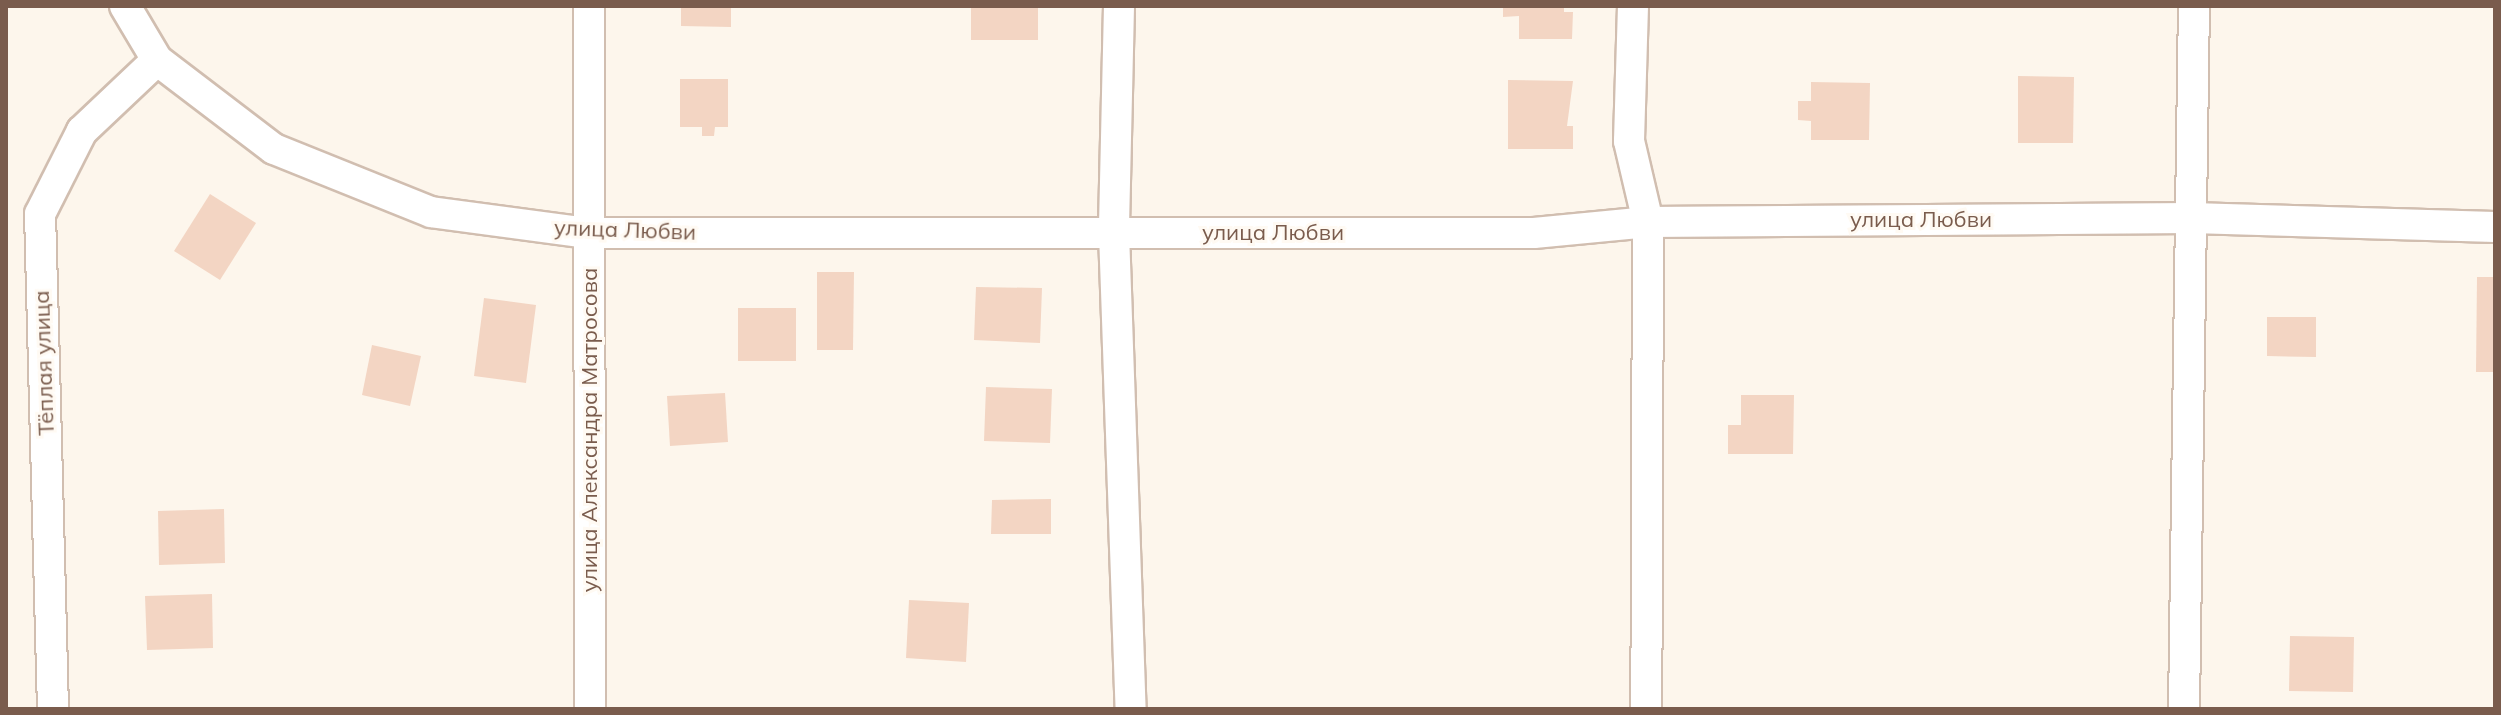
<!DOCTYPE html>
<html>
<head>
<meta charset="utf-8">
<style>
  body { margin:0 }
  #map { position:relative; width:2501px; height:715px; overflow:hidden; background:#fdf6ec; font-family:Mulish,sans-serif }
  div>[style] { position:absolute }
  .building>* { inset:0; background:#f3d5c3 }
  .roads { filter:drop-shadow(2px 0 #d1beb0) drop-shadow(-2px 0 #d1beb0) drop-shadow(0 2px #d1beb0) drop-shadow(0 -2px #d1beb0) }
  .street>* { height:30px; margin:-15px; padding:0 15px; transform-origin:15px; border-radius:15px; background:#fff }
  span { translate:-50% -50%; white-space:nowrap; text-align:center; line-height:1.15; -webkit-text-stroke:6px #fffaf3; paint-order:stroke }
  .street-label { font-size:22px; color:#7a5c4d }
  .frame { position:absolute; inset:0; border:8px solid #7a5c4d; pointer-events:none }
</style>
</head>
<body>
<div id="map">
  <div class="building">
    <div style="clip-path:polygon(681px 6px,731px 6px,731px 27px,681px 26px)"></div>
    <div style="clip-path:polygon(971px 6px,1038px 6px,1038px 40px,971px 40px)"></div>
    <div style="clip-path:polygon(1503px 6px,1564px 6px,1564px 12px,1573px 12px,1572px 39px,1519px 39px,1519px 16px,1503px 17px)"></div>
    <div style="clip-path:polygon(2018px 76px,2074px 77px,2073px 143px,2018px 143px)"></div>
    <div style="clip-path:polygon(680px 79px,728px 79px,728px 127px,715px 127px,714px 136px,702px 136px,702px 127px,680px 127px)"></div>
    <div style="clip-path:polygon(1508px 80px,1573px 81px,1567px 126px,1573px 126px,1573px 149px,1508px 149px)"></div>
    <div style="clip-path:polygon(1811px 82px,1870px 83px,1869px 140px,1811px 140px,1811px 121px,1798px 120px,1798px 101px,1811px 101px)"></div>
    <div style="clip-path:polygon(210px 194px,256px 223px,220px 280px,174px 251px)"></div>
    <div style="clip-path:polygon(817px 272px,854px 272px,853px 350px,817px 350px)"></div>
    <div style="clip-path:polygon(2477px 277px,2495px 277px,2495px 372px,2476px 372px)"></div>
    <div style="clip-path:polygon(976px 287px,1042px 288px,1040px 343px,974px 340px)"></div>
    <div style="clip-path:polygon(484px 298px,536px 305px,526px 383px,474px 376px)"></div>
    <div style="clip-path:polygon(738px 308px,796px 308px,796px 361px,738px 361px)"></div>
    <div style="clip-path:polygon(2267px 317px,2316px 317px,2316px 357px,2267px 356px)"></div>
    <div style="clip-path:polygon(372px 345px,421px 356px,410px 406px,362px 395px)"></div>
    <div style="clip-path:polygon(986px 387px,1052px 389px,1050px 443px,984px 441px)"></div>
    <div style="clip-path:polygon(725px 393px,728px 442px,670px 446px,667px 396px)"></div>
    <div style="clip-path:polygon(1741px 395px,1794px 395px,1793px 454px,1728px 454px,1728px 425px,1741px 425px)"></div>
    <div style="clip-path:polygon(1051px 499px,1051px 534px,991px 534px,992px 500px)"></div>
    <div style="clip-path:polygon(224px 509px,225px 563px,159px 565px,158px 511px)"></div>
    <div style="clip-path:polygon(212px 594px,213px 648px,147px 650px,145px 596px)"></div>
    <div style="clip-path:polygon(909px 600px,969px 603px,966px 662px,906px 658px)"></div>
    <div style="clip-path:polygon(2290px 636px,2354px 637px,2353px 692px,2289px 691px)"></div>
  </div>
  <div class="roads">
    <div class="street">
      <div style="left:125px;top:6px;width:63px;rotate:59.3deg"></div>
      <div style="left:157px;top:60px;width:147px;rotate:37.3deg"></div>
      <div style="left:274px;top:149px;width:169px;rotate:21.9deg"></div>
      <div style="left:431px;top:212px;width:159px;rotate:7.6deg"></div>
      <div style="left:589px;top:233px;width:945px"></div>
      <div style="left:1534px;top:233px;width:115px;rotate:-5.5deg"></div>
      <div style="left:1648px;top:222px;width:544px;rotate:-0.42deg"></div>
      <div style="left:2192px;top:218px;width:303px;rotate:1.7deg"></div>
      <div style="left:589px;top:6px;width:703px;rotate:89.92deg"></div>
      <div style="left:1119px;top:6px;width:227px;rotate:91.3deg"></div>
      <div style="left:1114px;top:233px;width:476px;rotate:88deg"></div>
      <div style="left:1633px;top:6px;width:135px;rotate:91.7deg"></div>
      <div style="left:1629px;top:141px;width:83px;rotate:76.8deg"></div>
      <div style="left:1648px;top:222px;width:487px;rotate:90.2deg"></div>
      <div style="left:53px;top:709px;width:495px;rotate:-91.5deg"></div>
      <div style="left:40px;top:214px;width:93px;rotate:-63.2deg"></div>
      <div style="left:82px;top:131px;width:103px;rotate:-43.4deg"></div>
      <div style="left:2184px;top:709px;width:703px;rotate:-89.19deg"></div>
    </div>
  </div>
  <div class="street-label">
    <span style="left:1921px;top:220px">улица Любви</span>
    <span style="left:625px;top:230px;rotate:2deg">улица Любви</span>
    <span style="left:1273px;top:233px">улица Любви</span>
    <span style="left:44px;top:363px;rotate:-92deg">Тёплая улица</span>
    <span style="left:590px;top:430px;rotate:-90deg">улица Александра Матросова</span>
  </div>
  <div class="frame"></div>
</div>
</body>
</html>
